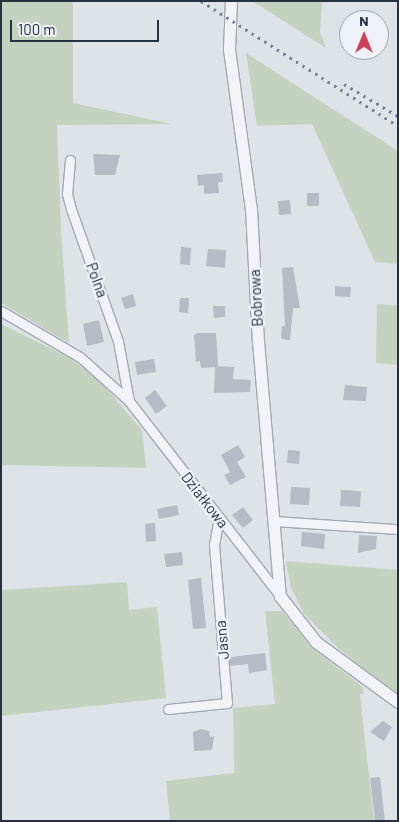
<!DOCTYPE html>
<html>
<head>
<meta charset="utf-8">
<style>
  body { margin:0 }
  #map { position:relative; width:399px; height:822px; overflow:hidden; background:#dee3e8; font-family:Barlow,sans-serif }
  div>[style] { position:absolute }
  .green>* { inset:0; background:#c5d2bf }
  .building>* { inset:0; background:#b5bcc5 }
  .roads { filter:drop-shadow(1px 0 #a3aab2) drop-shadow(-1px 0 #a3aab2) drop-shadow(0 1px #a3aab2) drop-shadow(0 -1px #a3aab2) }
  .minor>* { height:9px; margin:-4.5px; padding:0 4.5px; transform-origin:4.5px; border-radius:4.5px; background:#f1f3f6 }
  .tertiary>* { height:11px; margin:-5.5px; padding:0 5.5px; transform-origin:5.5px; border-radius:5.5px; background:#f1f3f6 }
  .rail>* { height:3px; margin-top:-1.5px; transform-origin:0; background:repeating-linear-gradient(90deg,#778292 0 2.5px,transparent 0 7.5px) }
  span { translate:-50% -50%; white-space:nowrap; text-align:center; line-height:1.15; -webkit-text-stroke:5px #eef1f6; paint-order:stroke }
  .street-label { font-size:15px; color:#27313f }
  .frame { position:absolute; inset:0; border:2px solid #27313f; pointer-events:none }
  .north { position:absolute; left:339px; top:10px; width:50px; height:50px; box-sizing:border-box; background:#eef1f6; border:1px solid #9ea4ad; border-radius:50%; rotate:0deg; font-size:14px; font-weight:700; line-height:20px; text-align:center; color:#27313f }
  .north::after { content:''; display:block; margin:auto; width:18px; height:22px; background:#d13f5b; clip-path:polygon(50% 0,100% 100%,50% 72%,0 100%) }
  .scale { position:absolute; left:10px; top:20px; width:149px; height:22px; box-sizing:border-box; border:2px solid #27313f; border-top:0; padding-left:6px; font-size:15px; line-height:18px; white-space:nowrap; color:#27313f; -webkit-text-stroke:4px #eef1f6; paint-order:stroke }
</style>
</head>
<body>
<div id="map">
  <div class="green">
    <div style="clip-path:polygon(1px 1px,73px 1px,73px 103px,172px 124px,57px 125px,61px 230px,69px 343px,1px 303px)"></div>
    <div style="clip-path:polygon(252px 1px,322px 1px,320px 32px,326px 48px)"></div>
    <div style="clip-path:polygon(246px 53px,398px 151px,398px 264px,375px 262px,312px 124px,257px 126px)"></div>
    <div style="clip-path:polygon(377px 304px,398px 305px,398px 365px,376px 363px)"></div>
    <div style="clip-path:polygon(1px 324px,68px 357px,100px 381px,142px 430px,146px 468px,1px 465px)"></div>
    <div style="clip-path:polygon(286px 561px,398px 570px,398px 695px,339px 649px,304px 614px,291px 588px)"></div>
    <div style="clip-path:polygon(127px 582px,129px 610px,157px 607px,166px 698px,1px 716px,1px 590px)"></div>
    <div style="clip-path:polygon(265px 611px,282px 611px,312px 648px,363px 687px,363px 694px,360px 694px,374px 821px,170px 821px,166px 781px,234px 773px,233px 708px,275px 704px)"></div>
  </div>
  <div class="building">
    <div style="clip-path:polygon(93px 154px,120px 155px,115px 175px,95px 175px)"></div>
    <div style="clip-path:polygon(222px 173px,223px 182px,218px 182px,219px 193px,204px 194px,204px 185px,198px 186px,197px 175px)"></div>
    <div style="clip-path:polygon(307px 193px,319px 193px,319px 206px,307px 206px)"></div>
    <div style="clip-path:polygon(290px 200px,291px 214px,279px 215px,278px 201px)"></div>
    <div style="clip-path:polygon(181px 247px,191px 248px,190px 265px,180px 264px)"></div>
    <div style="clip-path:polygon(208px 249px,226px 250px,225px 268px,206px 266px)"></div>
    <div style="clip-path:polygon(293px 267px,300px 308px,293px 308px,290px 340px,286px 340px,281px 338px,282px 326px,285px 326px,282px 268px)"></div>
    <div style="clip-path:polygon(335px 286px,351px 287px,350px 297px,335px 296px)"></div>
    <div style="clip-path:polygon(133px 294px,136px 306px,125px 309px,121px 298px)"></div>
    <div style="clip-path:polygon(180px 298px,189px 298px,188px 313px,179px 312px)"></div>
    <div style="clip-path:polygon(213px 306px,225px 306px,225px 317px,214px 318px)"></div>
    <div style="clip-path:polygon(99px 320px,104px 342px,87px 346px,83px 324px)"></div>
    <div style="clip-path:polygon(198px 333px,216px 333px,218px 366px,234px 367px,233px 379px,251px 380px,250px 392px,214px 393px,215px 367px,201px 368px,200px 361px,196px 362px,194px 335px)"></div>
    <div style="clip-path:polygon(154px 359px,156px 372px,137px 375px,135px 362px)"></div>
    <div style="clip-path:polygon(345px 385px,367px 387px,366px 401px,343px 400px)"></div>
    <div style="clip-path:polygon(155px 390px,167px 406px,156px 414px,145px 398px)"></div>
    <div style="clip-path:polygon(238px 445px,245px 457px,237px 462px,246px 477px,230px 485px,224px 475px,230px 472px,221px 455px)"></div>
    <div style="clip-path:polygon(288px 450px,300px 451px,299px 464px,287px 463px)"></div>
    <div style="clip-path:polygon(291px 487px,310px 488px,309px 505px,290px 504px)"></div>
    <div style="clip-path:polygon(341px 490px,361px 491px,360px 507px,340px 506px)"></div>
    <div style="clip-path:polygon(177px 505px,179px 515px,159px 519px,157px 509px)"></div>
    <div style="clip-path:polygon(243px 507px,253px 520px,243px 528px,232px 515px)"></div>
    <div style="clip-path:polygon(155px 523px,156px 541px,146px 542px,145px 524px)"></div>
    <div style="clip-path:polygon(302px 532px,325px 534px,324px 549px,301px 546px)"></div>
    <div style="clip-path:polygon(359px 535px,377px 536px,376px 549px,358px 553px)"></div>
    <div style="clip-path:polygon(182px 552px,183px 565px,166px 567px,164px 554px)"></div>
    <div style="clip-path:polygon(201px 578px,206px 628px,193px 629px,188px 580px)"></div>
    <div style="clip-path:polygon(265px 653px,267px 670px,249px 673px,248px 664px,230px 666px,230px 657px)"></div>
    <div style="clip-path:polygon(383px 721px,392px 727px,384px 741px,370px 732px)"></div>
    <div style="clip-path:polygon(200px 729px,209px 731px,210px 737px,214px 736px,212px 750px,194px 751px,193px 732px)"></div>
    <div style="clip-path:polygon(380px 777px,385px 821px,375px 821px,370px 778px)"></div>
  </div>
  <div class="roads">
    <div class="minor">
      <div style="left:70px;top:160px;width:34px;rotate:95deg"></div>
      <div style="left:67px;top:194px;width:16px;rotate:75deg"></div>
      <div style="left:71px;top:209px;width:140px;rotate:70.4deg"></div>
      <div style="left:118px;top:341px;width:61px;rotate:79.6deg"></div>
      <div style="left:1px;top:311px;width:91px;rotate:30.2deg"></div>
      <div style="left:80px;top:357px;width:66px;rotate:41.9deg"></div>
      <div style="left:129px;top:401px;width:247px;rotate:52.2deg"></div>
      <div style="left:275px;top:521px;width:122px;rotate:3.8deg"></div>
      <div style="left:168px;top:709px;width:59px;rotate:-5.8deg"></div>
      <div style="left:227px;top:703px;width:159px;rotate:-94.7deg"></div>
      <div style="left:214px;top:545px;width:27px;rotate:-80deg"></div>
    </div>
    <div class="tertiary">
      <div style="left:231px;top:1px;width:48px;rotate:92.4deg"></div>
      <div style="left:229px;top:49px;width:162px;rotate:82.2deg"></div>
      <div style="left:251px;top:209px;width:132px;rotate:87deg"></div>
      <div style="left:258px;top:341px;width:256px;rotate:85.1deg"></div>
      <div style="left:280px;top:596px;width:58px;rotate:52deg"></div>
      <div style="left:316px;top:642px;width:102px;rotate:36.2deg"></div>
    </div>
  </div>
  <div class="rail">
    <div style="left:201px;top:1px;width:233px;rotate:32.4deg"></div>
    <div style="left:344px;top:84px;width:63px;rotate:30.7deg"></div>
  </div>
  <div class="street-label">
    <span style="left:97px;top:280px;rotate:70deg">Polna</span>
    <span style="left:256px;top:298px;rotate:-93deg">Bobrowa</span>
    <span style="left:205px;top:500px;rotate:52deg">Działkowa</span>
    <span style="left:222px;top:640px;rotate:-95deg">Jasna</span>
  </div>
  <div class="frame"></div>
  <div class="north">N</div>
  <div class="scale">100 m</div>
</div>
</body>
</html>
